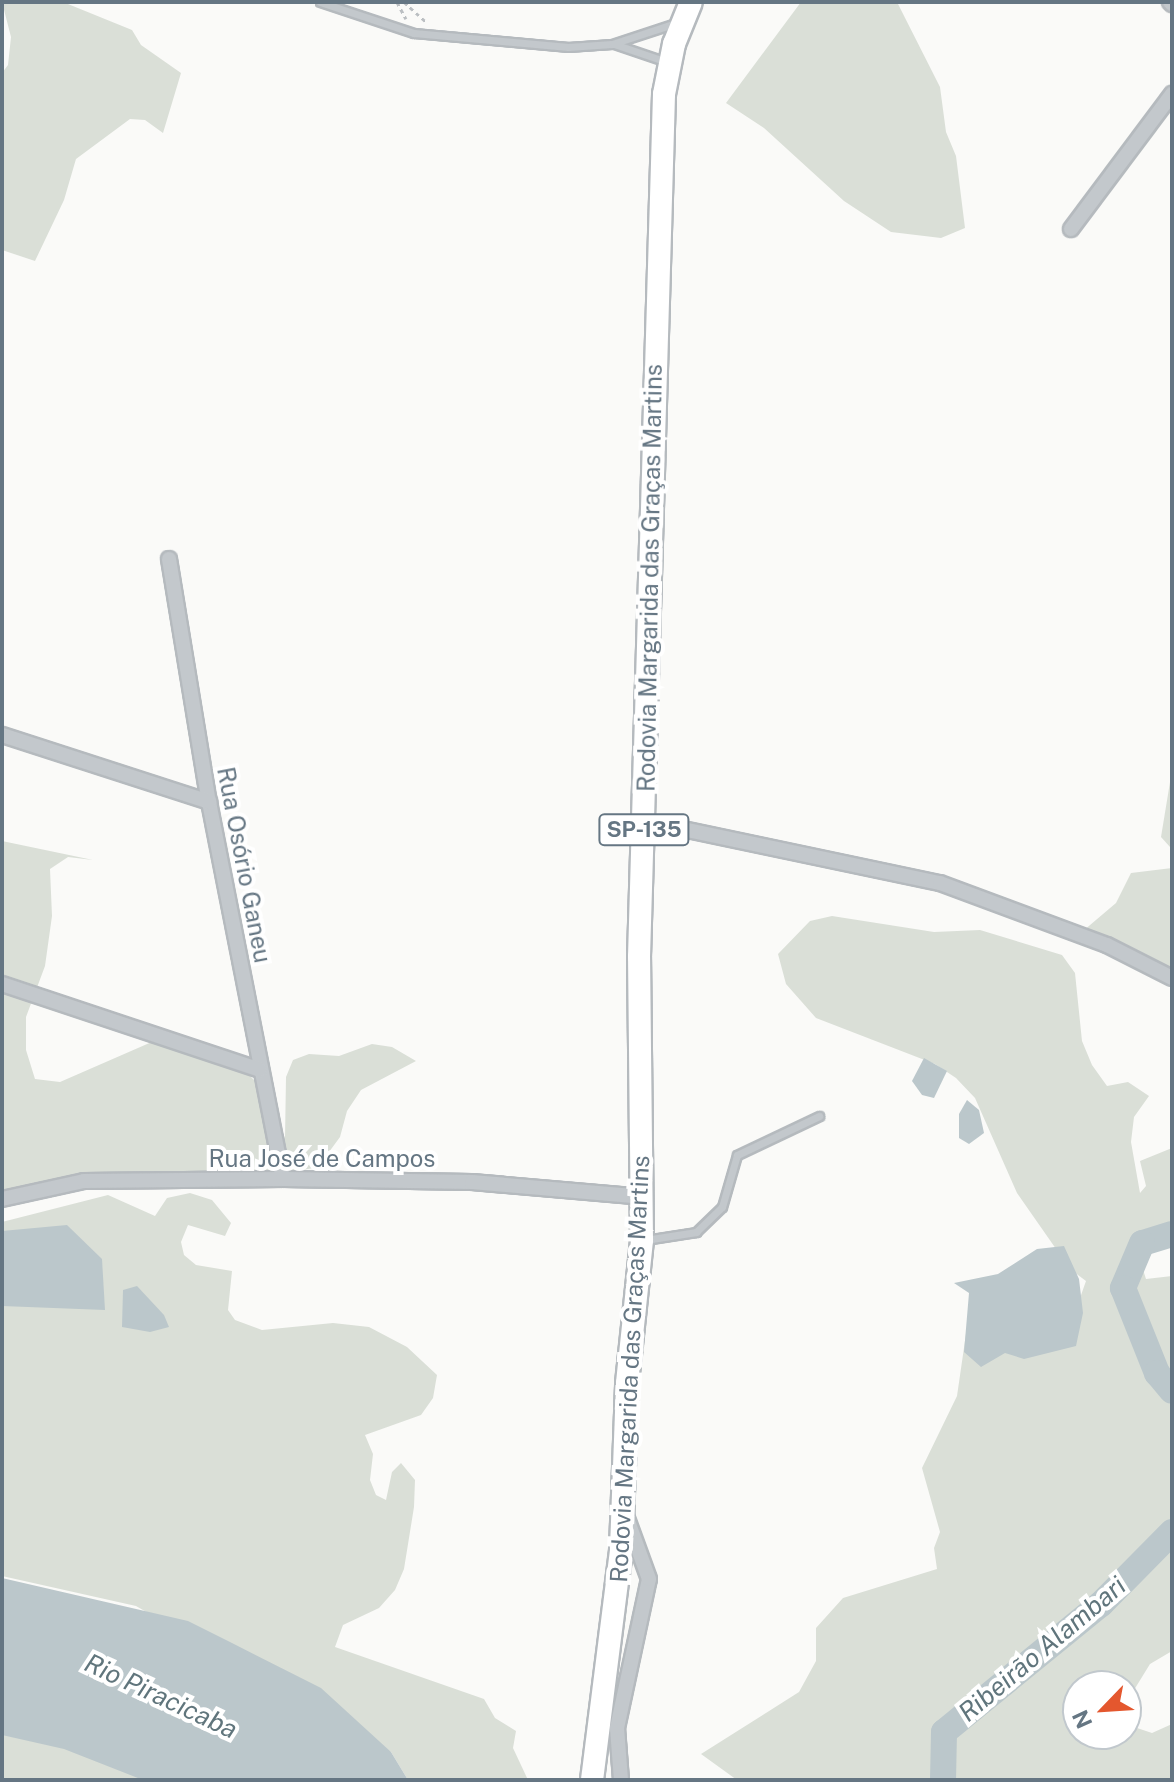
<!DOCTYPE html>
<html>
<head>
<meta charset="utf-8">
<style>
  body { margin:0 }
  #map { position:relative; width:1174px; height:1782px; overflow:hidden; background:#fafaf8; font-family:"Public Sans",sans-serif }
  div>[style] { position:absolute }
  .green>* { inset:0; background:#dadfd7 }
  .water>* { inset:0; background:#bbc7cb }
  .river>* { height:26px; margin:-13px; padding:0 13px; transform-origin:13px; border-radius:13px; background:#bbc7cb }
  .path>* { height:3px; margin-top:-1.5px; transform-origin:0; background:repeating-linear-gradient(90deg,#bbbfc2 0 4px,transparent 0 8px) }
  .roads { filter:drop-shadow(2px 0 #b5babe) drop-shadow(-2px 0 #b5babe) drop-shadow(0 2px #b5babe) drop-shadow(0 -2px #b5babe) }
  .lane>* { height:7px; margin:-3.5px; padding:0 3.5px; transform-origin:3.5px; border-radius:3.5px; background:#c3c8cc }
  .street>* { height:14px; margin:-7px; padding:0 7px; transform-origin:7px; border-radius:7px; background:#c3c8cc }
  .primary>* { height:22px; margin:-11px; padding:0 11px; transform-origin:11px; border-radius:11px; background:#fff }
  span { translate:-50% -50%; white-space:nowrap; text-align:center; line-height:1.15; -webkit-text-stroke:8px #fff; paint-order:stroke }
  .shield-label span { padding:2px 6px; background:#fff; border:2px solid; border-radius:6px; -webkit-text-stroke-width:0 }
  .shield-label { font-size:22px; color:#657683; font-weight:700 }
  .street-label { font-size:24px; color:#657683 }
  .water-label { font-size:26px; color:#60757c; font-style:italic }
  .frame { position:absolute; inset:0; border:4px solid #657683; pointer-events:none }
  .north { position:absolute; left:1062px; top:1670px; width:80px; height:80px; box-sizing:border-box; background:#fff; border:2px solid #c1c8cd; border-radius:50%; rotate:245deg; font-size:22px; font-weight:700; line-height:32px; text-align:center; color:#657683 }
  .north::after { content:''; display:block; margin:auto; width:28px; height:36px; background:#e4572e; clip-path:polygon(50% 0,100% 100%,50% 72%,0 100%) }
</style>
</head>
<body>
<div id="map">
  <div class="green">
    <div style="clip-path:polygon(2px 2px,63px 2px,132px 30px,141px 45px,181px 73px,163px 133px,145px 120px,130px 119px,76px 159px,64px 200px,35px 261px,2px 250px,2px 73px,8px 65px,11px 37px)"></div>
    <div style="clip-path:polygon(801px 2px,897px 2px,940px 87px,946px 132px,956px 156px,965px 228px,941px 238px,891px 232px,844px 201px,764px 128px,726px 103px)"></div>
    <div style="clip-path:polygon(1172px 770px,1172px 847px,1170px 847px,1161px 837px)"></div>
    <div style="clip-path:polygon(2px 841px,93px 860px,68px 857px,50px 869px,52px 916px,45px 966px,26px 1017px,26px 1050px,35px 1079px,60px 1082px,154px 1041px,244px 1070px,262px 1088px,285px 1138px,286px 1077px,293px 1060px,309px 1054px,339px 1056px,372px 1044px,392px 1047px,416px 1061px,361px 1090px,347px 1111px,340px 1137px,318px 1167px,261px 1178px,119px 1182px,2px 1199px)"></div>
    <div style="clip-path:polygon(1172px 868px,1172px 980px,1140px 953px,1083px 931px,1116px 903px,1131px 873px)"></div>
    <div style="clip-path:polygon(evenodd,832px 916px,934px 932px,980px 930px,1062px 955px,1075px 973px,1082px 1041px,1092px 1065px,1107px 1086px,1128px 1082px,1149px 1096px,1134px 1117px,1131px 1142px,1140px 1193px,1146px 1186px,1140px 1161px,1172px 1148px,1172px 1232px,1154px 1240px,1139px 1257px,1146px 1279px,1172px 1276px,1172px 1651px,1150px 1664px,1126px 1703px,1131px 1726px,1152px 1733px,1172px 1724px,1172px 1780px,737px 1780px,701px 1754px,799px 1692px,816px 1661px,816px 1628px,843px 1598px,937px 1569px,934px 1548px,940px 1532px,922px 1468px,957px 1396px,967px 1327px,1074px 1315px,1086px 1281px,1070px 1269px,1017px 1193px,975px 1098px,956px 1078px,935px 1064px,816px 1018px,786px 984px,778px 954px,810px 921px,832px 916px,1078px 1686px,1126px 1686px,1126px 1734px,1078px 1734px,1078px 1686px)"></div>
    <div style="clip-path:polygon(190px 1193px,212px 1200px,231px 1223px,225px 1236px,188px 1225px,181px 1242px,184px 1255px,196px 1265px,232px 1271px,228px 1310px,235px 1320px,262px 1330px,333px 1323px,369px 1327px,407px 1347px,437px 1375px,433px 1398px,421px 1415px,365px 1435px,373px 1454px,370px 1480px,376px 1495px,386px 1500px,392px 1472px,401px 1463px,415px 1480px,414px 1507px,404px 1569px,395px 1590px,379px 1608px,343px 1625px,335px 1647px,484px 1699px,495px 1718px,516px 1731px,513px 1748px,528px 1780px,408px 1780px,391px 1752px,136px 1606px,2px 1576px,2px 1222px,108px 1195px,155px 1216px,167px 1198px)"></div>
    <div style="clip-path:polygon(2px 1720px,188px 1780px,2px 1780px)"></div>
  </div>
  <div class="water">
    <div style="clip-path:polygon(924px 1058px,947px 1071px,934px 1098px,922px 1095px,912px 1081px)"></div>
    <div style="clip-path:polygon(967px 1100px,979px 1110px,984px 1133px,969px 1144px,959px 1138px,959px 1114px)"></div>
    <div style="clip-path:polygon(67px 1225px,102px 1259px,105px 1310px,2px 1306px,2px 1231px)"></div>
    <div style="clip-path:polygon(1064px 1246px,1079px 1279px,1083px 1313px,1076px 1346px,1024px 1359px,1005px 1353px,981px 1367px,964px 1352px,969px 1293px,954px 1283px,998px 1274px,1037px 1249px)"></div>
    <div style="clip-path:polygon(137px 1286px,164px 1315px,169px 1327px,150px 1332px,122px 1327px,123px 1290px)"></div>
    <div style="clip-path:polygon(2px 1578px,188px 1621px,230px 1642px,321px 1688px,391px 1752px,408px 1780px,143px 1780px,64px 1749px,2px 1735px)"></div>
  </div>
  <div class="river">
    <div style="left:1172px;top:1234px;width:31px;rotate:163deg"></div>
    <div style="left:1142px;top:1243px;width:49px;rotate:112.9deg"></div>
    <div style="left:1123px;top:1288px;width:92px;rotate:68.2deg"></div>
    <div style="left:1157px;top:1373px;width:23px;rotate:50deg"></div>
    <div style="left:943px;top:1780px;width:48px;rotate:-88.8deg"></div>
    <div style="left:944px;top:1732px;width:203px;rotate:-39.2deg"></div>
    <div style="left:1101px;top:1604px;width:101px;rotate:-45.4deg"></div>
  </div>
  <div class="path">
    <div style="left:397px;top:2px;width:19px;rotate:62deg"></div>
    <div style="left:404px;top:2px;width:31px;rotate:42deg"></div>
  </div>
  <div class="roads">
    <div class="lane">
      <div style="left:320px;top:2px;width:99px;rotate:18.3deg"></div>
      <div style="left:414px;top:33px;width:155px;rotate:5.2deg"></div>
      <div style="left:568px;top:47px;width:44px;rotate:-3.9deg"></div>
      <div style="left:612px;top:44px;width:67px;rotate:-18.2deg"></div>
      <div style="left:614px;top:44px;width:56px;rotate:18.8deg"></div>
      <div style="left:645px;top:1240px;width:52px;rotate:-8.9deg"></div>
      <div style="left:696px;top:1232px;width:36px;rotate:-44deg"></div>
      <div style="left:722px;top:1207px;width:54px;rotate:-73.9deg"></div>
      <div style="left:737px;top:1155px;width:91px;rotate:-25.4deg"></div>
    </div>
    <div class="street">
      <div style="left:1170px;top:2px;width:3px;rotate:45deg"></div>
      <div style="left:1071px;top:229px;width:169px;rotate:-53.2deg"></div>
      <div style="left:169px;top:559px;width:246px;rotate:80.7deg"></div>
      <div style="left:209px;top:802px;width:384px;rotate:78.9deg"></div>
      <div style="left:2px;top:735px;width:218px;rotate:17.9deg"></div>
      <div style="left:645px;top:821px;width:301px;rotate:11.9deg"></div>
      <div style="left:940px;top:883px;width:178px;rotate:20.4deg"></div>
      <div style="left:1107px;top:945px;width:73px;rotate:26.9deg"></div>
      <div style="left:2px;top:984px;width:272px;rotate:18.4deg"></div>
      <div style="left:2px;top:1199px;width:84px;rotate:-12.4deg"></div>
      <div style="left:84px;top:1181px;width:199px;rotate:-0.6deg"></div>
      <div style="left:283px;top:1179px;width:189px;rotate:0.9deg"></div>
      <div style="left:472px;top:1182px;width:173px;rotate:5deg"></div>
      <div style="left:621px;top:1780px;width:52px;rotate:-94.4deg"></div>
      <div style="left:617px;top:1728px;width:152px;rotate:-77.9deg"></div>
      <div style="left:649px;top:1579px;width:70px;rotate:-110deg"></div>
    </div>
    <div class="primary">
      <div style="left:592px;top:1780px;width:233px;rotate:-82.8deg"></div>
      <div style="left:621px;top:1549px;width:166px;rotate:-87.9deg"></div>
      <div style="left:627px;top:1383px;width:144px;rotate:-84deg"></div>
      <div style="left:642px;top:1240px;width:283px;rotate:-90.6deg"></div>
      <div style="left:639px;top:957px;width:863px;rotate:-88.34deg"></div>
      <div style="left:664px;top:94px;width:51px;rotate:-78.7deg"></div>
      <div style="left:674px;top:44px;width:45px;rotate:-68deg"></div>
    </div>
  </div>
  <div class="shield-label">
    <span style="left:644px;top:830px">SP-135</span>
  </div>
  <div class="street-label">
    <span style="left:650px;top:578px;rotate:-89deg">Rodovia Margarida das Graças Martins</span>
    <span style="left:244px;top:865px;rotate:79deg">Rua Osório Ganeu</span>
    <span style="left:322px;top:1159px">Rua José de Campos</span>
    <span style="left:630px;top:1369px;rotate:-87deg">Rodovia Margarida das Graças Martins</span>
  </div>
  <div class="water-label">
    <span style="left:1042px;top:1649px;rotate:-40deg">Ribeirão Alambari</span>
    <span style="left:161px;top:1696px;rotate:25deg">Rio Piracicaba</span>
  </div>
  <div class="frame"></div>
  <div class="north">N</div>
</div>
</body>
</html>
